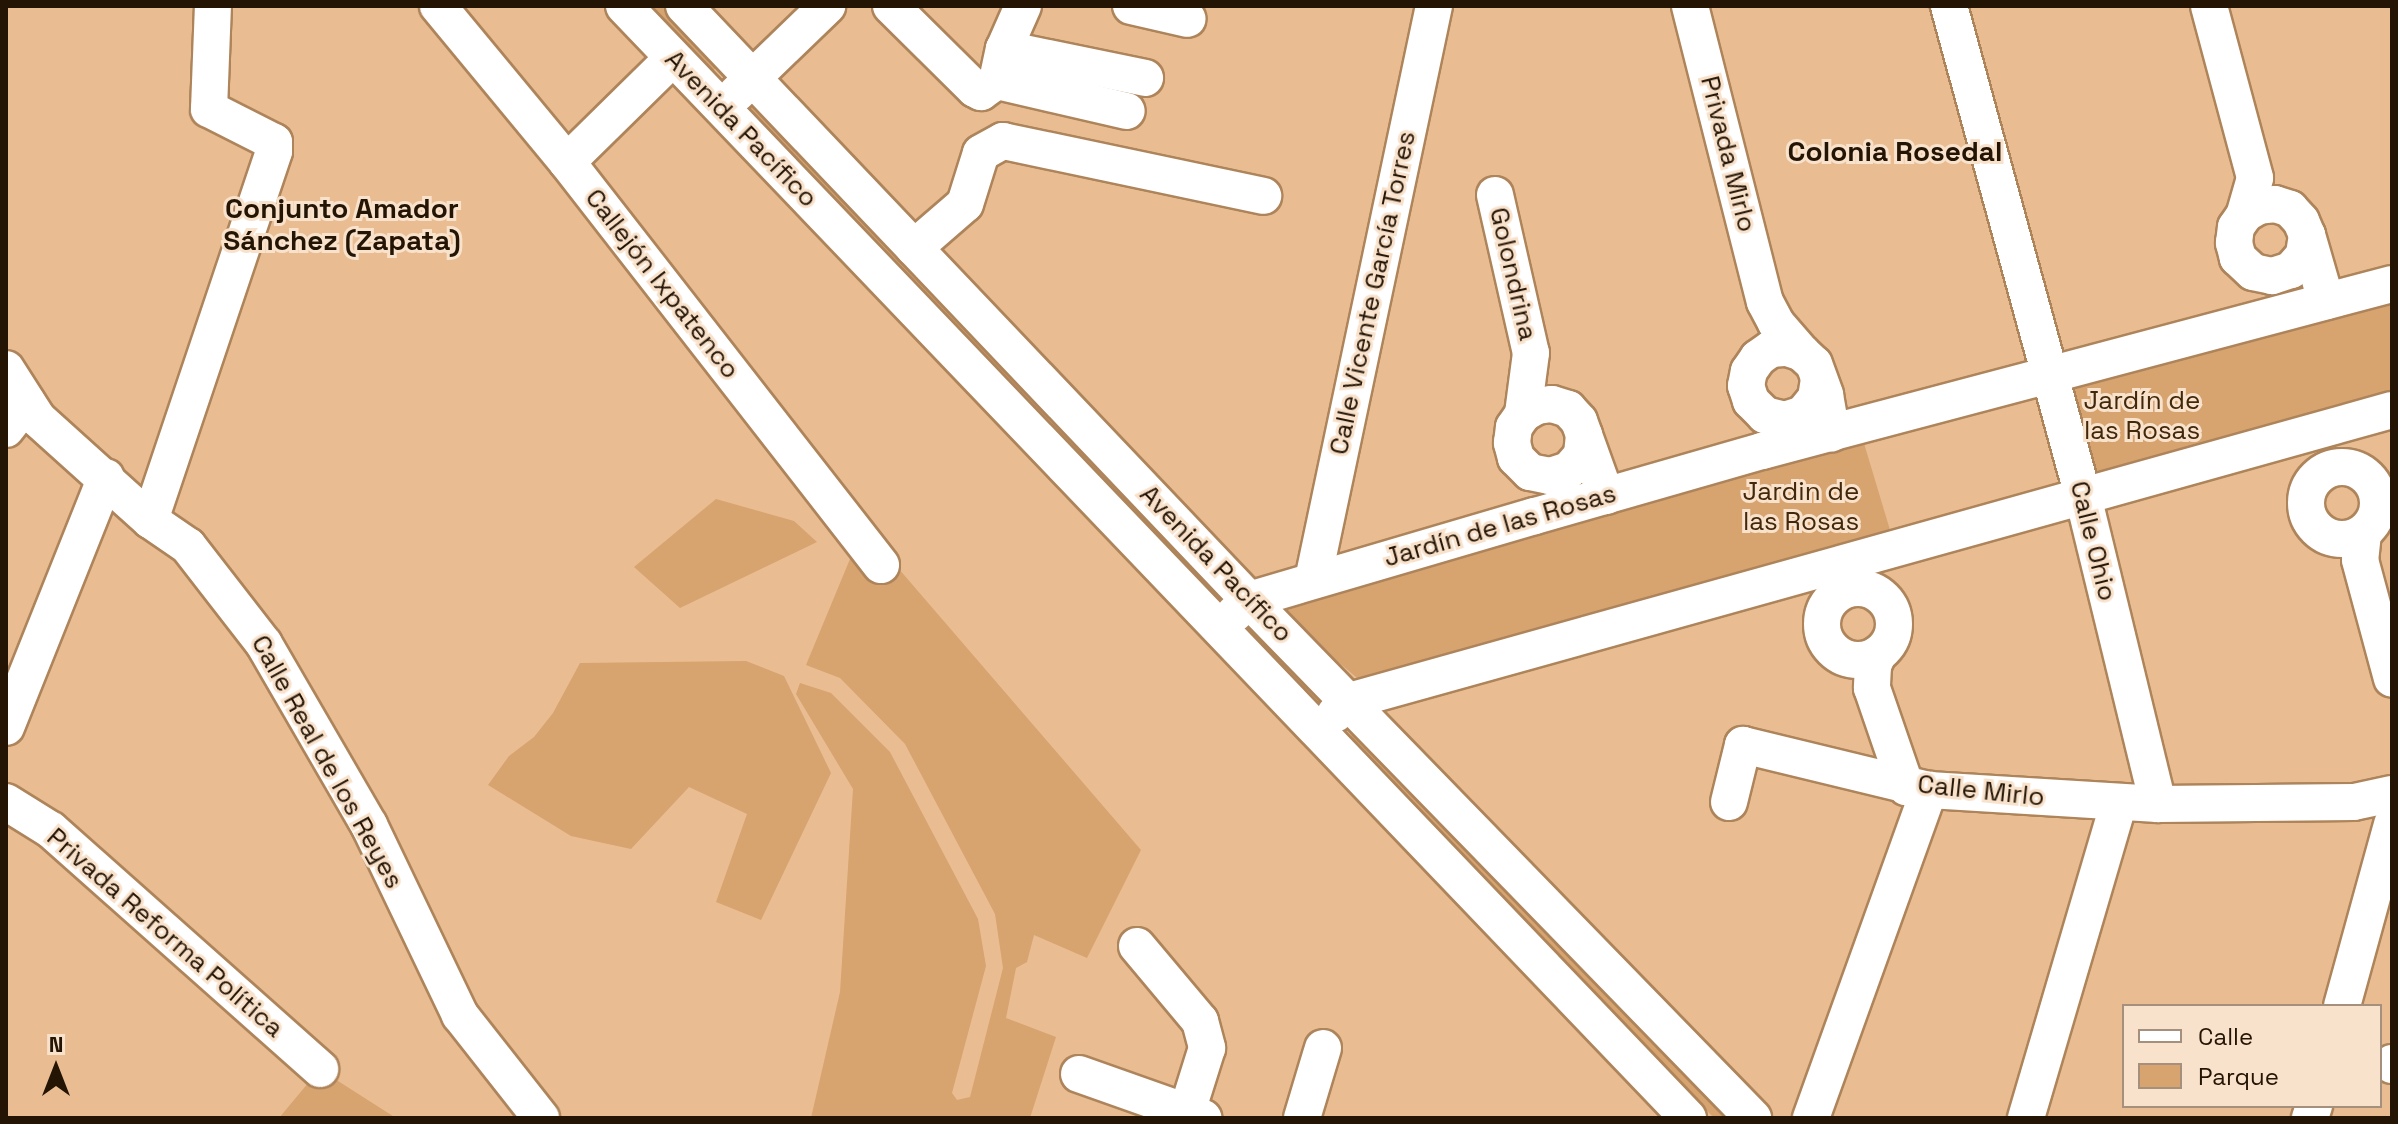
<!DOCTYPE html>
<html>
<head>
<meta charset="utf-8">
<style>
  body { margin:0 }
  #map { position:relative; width:2398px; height:1124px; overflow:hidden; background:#e9bd91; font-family:"Space Grotesk",sans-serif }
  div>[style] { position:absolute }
  .green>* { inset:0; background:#d7a36f }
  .roads { filter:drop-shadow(2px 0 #ae845b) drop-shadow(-2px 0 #ae845b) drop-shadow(0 2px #ae845b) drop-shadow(0 -2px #ae845b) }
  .minor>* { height:36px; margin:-18px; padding:0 18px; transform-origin:18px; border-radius:18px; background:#fff }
  .minor>.ring { margin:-18px; padding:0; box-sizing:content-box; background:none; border:36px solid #fff; border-radius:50% }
  span { translate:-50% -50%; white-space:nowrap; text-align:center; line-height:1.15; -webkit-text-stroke:6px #f9e2cc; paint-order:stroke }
  .street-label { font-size:26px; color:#241404 }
  .park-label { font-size:26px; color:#42280a }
  .neighbourhood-label { font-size:28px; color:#241404; font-weight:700 }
  .frame { position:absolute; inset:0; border:8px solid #241404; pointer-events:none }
  .legend { position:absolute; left:2122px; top:1004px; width:260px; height:104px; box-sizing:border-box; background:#f9e2cc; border:2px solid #a4907c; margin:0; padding:10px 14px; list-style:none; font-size:24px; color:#241404 }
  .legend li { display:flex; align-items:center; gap:16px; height:40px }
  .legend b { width:40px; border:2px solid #a4907c }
  .north { position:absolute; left:16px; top:1028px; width:80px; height:80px; -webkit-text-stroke:6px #f9e2cc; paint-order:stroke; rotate:0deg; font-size:22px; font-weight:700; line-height:32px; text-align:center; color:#241404 }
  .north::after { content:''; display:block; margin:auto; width:28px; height:36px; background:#241404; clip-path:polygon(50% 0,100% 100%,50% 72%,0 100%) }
</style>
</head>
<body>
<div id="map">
  <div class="green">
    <div style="clip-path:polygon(645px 6px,663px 6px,719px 65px,710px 74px)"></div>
    <div style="clip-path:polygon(756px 104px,1218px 589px,1212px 594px,748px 111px)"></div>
    <div style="clip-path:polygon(2392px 293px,2392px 404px,2095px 490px,2064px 376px)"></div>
    <div style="clip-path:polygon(1860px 430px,1893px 540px,1370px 689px,1323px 649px,1277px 601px)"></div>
    <div style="clip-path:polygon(716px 499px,794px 521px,817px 542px,680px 608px,634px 567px)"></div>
    <div style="clip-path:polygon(855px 518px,1141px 850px,1087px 958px,1034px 935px,1027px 962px,1016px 968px,1006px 1018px,1056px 1037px,1030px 1118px,811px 1118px,840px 992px,853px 789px,796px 694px,800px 683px,831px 693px,890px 752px,978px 919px,986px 966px,952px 1093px,957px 1100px,970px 1097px,1003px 968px,995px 914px,905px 744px,840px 678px,806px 665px,855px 547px)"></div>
    <div style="clip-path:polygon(1246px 626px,1324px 701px,1317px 707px,1246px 639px)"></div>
    <div style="clip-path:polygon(746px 661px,784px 676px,831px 773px,761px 920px,716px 902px,747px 814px,689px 787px,631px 849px,571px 836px,488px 785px,509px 756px,534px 737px,553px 713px,580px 663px)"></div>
    <div style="clip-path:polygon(1345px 724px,1731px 1118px,1714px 1118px,1359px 750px)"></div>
    <div style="clip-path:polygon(327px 1074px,396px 1118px,279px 1118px,314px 1076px)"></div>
  </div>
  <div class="roads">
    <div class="minor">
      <div style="left:438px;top:6px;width:202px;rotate:50.4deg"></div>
      <div style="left:567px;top:162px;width:511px;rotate:52.08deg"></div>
      <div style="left:624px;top:6px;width:1539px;rotate:46.26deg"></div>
      <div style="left:684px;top:6px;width:820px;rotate:46.43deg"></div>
      <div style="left:1249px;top:600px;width:723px;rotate:45.78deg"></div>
      <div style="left:891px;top:6px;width:118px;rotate:44.7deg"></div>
      <div style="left:975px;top:89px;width:7px;rotate:27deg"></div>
      <div style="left:981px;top:92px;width:19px;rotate:-35deg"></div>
      <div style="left:997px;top:81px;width:33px;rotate:-78deg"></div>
      <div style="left:1004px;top:49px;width:47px;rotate:-66.2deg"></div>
      <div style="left:1131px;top:6px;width:58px;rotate:12.8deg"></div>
      <div style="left:1690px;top:6px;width:305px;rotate:75.8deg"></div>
      <div style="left:1765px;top:302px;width:24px;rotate:62deg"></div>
      <div style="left:1776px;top:323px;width:40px;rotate:49deg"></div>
      <div style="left:1949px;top:6px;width:508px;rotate:74.71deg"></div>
      <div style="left:2083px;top:496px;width:317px;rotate:76.3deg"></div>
      <div style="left:2209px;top:6px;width:178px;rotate:75deg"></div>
      <div style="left:2255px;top:178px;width:37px;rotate:106deg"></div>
      <div style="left:1004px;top:49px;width:144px;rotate:11.6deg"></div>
      <div style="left:997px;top:81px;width:133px;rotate:13deg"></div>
      <div style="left:736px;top:94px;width:127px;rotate:-44deg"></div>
      <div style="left:567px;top:162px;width:148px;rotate:-44.5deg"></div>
      <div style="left:1495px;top:195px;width:162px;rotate:77.2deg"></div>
      <div style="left:1531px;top:353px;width:62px;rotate:97.5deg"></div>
      <div style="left:2307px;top:235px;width:20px;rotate:99deg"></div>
      <div style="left:2304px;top:255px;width:20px;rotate:131deg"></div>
      <div style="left:2291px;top:270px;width:20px;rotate:162deg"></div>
      <div style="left:2272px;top:276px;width:19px;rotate:-168deg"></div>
      <div style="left:2253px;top:272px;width:21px;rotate:-137deg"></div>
      <div style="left:2238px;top:258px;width:16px;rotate:-105deg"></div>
      <div style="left:2234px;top:243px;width:16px;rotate:-83deg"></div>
      <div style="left:2236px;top:227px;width:16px;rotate:-55deg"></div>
      <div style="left:2245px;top:214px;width:16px;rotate:-30deg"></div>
      <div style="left:2259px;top:206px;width:16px;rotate:-7deg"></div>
      <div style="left:2275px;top:204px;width:16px;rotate:18deg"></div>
      <div style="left:2290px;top:209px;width:16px;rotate:47deg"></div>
      <div style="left:2301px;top:221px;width:15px;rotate:67deg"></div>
      <div style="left:2307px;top:235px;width:69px;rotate:73.9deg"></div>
      <div style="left:914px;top:248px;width:67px;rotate:-40.8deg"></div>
      <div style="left:965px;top:204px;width:53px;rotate:-72.6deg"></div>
      <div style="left:981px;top:153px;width:25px;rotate:-29deg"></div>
      <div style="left:1003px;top:141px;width:266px;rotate:11.9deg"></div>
      <div style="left:6px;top:369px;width:59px;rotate:57.4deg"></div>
      <div style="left:38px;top:419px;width:151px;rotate:42deg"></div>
      <div style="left:150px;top:520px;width:46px;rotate:34.4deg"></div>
      <div style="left:188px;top:546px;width:124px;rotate:52.2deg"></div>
      <div style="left:264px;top:644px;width:209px;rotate:59.9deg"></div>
      <div style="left:369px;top:825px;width:211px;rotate:64.4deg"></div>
      <div style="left:460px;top:1015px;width:131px;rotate:51.8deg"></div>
      <div style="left:1819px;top:379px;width:19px;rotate:99deg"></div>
      <div style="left:1816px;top:398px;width:21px;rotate:129deg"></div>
      <div style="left:1803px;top:414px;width:19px;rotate:162deg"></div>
      <div style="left:1785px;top:420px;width:21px;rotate:-166deg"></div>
      <div style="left:1765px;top:415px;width:20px;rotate:-135deg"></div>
      <div style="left:1751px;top:401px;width:16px;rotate:-108deg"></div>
      <div style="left:1746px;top:386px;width:15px;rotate:-79deg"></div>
      <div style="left:1749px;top:371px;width:16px;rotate:-55deg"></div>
      <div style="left:1758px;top:358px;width:16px;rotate:-35deg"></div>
      <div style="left:1771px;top:349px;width:16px;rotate:-4deg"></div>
      <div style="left:1787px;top:348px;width:16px;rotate:18deg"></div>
      <div style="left:1802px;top:353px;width:16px;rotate:43deg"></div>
      <div style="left:1814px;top:364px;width:33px;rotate:70deg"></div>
      <div style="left:1825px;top:395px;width:39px;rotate:80deg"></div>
      <div style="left:6px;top:429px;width:34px;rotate:-52deg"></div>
      <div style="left:1584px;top:435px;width:20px;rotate:96deg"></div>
      <div style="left:1582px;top:455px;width:20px;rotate:131deg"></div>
      <div style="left:1569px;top:470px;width:20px;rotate:162deg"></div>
      <div style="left:1550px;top:476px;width:20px;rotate:-169deg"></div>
      <div style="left:1530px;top:472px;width:20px;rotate:-135deg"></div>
      <div style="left:1516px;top:458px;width:16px;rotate:-105deg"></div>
      <div style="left:1512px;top:443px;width:16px;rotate:-83deg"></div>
      <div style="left:1514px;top:427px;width:16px;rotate:-55deg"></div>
      <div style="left:1523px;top:414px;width:16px;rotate:-30deg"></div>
      <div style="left:1537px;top:406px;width:15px;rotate:-8deg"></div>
      <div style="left:1552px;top:404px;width:17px;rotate:17deg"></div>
      <div style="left:1568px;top:409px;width:16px;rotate:47deg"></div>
      <div style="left:1579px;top:421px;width:15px;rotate:70deg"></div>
      <div style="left:1584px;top:435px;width:65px;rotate:70.2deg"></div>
      <div class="ring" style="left:2306px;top:467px;width:36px;height:36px"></div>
      <div style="left:150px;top:520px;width:389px;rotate:-71.4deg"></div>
      <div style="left:274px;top:151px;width:9px;rotate:-90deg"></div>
      <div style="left:274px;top:142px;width:73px;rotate:-153.1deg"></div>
      <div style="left:209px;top:109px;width:103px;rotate:-87.8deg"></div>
      <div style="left:2363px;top:533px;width:27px;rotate:96deg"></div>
      <div style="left:2360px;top:560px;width:123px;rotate:74.9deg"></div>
      <div style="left:1313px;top:580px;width:587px;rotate:-78.1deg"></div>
      <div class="ring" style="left:1822px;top:588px;width:36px;height:36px"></div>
      <div style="left:1234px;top:614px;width:21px;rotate:-43deg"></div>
      <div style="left:1249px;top:600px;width:298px;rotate:-16.4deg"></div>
      <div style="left:1535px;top:516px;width:236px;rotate:-16deg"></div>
      <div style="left:1762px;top:451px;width:652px;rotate:-14.85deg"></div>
      <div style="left:1878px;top:654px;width:13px;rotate:113deg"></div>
      <div style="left:1873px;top:666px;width:22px;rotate:93deg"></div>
      <div style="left:1872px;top:688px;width:105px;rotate:71deg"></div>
      <div style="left:1335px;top:714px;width:19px;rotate:-43deg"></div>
      <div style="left:1349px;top:701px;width:1083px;rotate:-15.59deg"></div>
      <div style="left:6px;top:727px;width:269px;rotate:-68.2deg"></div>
      <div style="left:6px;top:802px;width:53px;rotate:31.9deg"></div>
      <div style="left:51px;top:830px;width:360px;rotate:41.6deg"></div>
      <div style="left:1729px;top:802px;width:59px;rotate:-76.2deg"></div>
      <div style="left:1743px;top:745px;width:191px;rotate:13.6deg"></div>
      <div style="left:1929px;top:790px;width:229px;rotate:3.5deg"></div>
      <div style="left:2158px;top:804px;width:196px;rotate:-0.6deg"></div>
      <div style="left:2354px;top:802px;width:39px;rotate:-12deg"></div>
      <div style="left:1137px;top:946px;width:98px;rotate:50deg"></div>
      <div style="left:1200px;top:1021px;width:28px;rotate:75deg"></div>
      <div style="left:1207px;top:1048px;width:67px;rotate:107.4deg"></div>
      <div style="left:2342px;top:1006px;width:189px;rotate:-74.6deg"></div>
      <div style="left:2392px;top:1065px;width:2px;rotate:-90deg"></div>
      <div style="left:1079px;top:1074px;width:132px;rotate:19.5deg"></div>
      <div style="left:1302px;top:1118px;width:73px;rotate:-73.3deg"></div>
      <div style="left:1811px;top:1118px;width:349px;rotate:-70.2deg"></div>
      <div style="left:2026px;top:1118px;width:328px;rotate:-73.6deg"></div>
      <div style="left:2310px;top:1118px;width:13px;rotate:-72deg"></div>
    </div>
  </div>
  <div class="street-label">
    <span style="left:741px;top:129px;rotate:46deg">Avenida Pacífico</span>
    <span style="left:1728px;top:154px;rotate:76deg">Privada Mirlo</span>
    <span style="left:1513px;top:274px;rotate:77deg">Golondrina</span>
    <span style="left:662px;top:284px;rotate:52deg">Callejón Ixpatenco</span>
    <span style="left:1373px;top:293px;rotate:-78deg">Calle Vicente García Torres</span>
    <span style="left:1500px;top:526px;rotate:-16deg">Jardín de las Rosas</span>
    <span style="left:2093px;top:541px;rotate:76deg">Calle Ohio</span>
    <span style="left:1216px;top:564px;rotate:46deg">Avenida Pacífico</span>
    <span style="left:327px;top:762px;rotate:61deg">Calle Real de los Reyes</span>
    <span style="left:1981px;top:791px;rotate:6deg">Calle Mirlo</span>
    <span style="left:165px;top:933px;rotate:41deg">Privada Reforma Política</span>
  </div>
  <div class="park-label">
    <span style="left:2142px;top:416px">Jardín de<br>las Rosas</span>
    <span style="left:1801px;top:507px">Jardin de<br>las Rosas</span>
  </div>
  <div class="neighbourhood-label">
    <span style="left:1895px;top:151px">Colonia Rosedal</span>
    <span style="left:342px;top:224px">Conjunto Amador<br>Sánchez (Zapata)</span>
  </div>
  <div class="frame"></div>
  <ul class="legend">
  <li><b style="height:10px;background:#fff"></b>Calle</li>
  <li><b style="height:22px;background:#d7a36f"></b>Parque</li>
  </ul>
  <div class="north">N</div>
</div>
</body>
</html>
